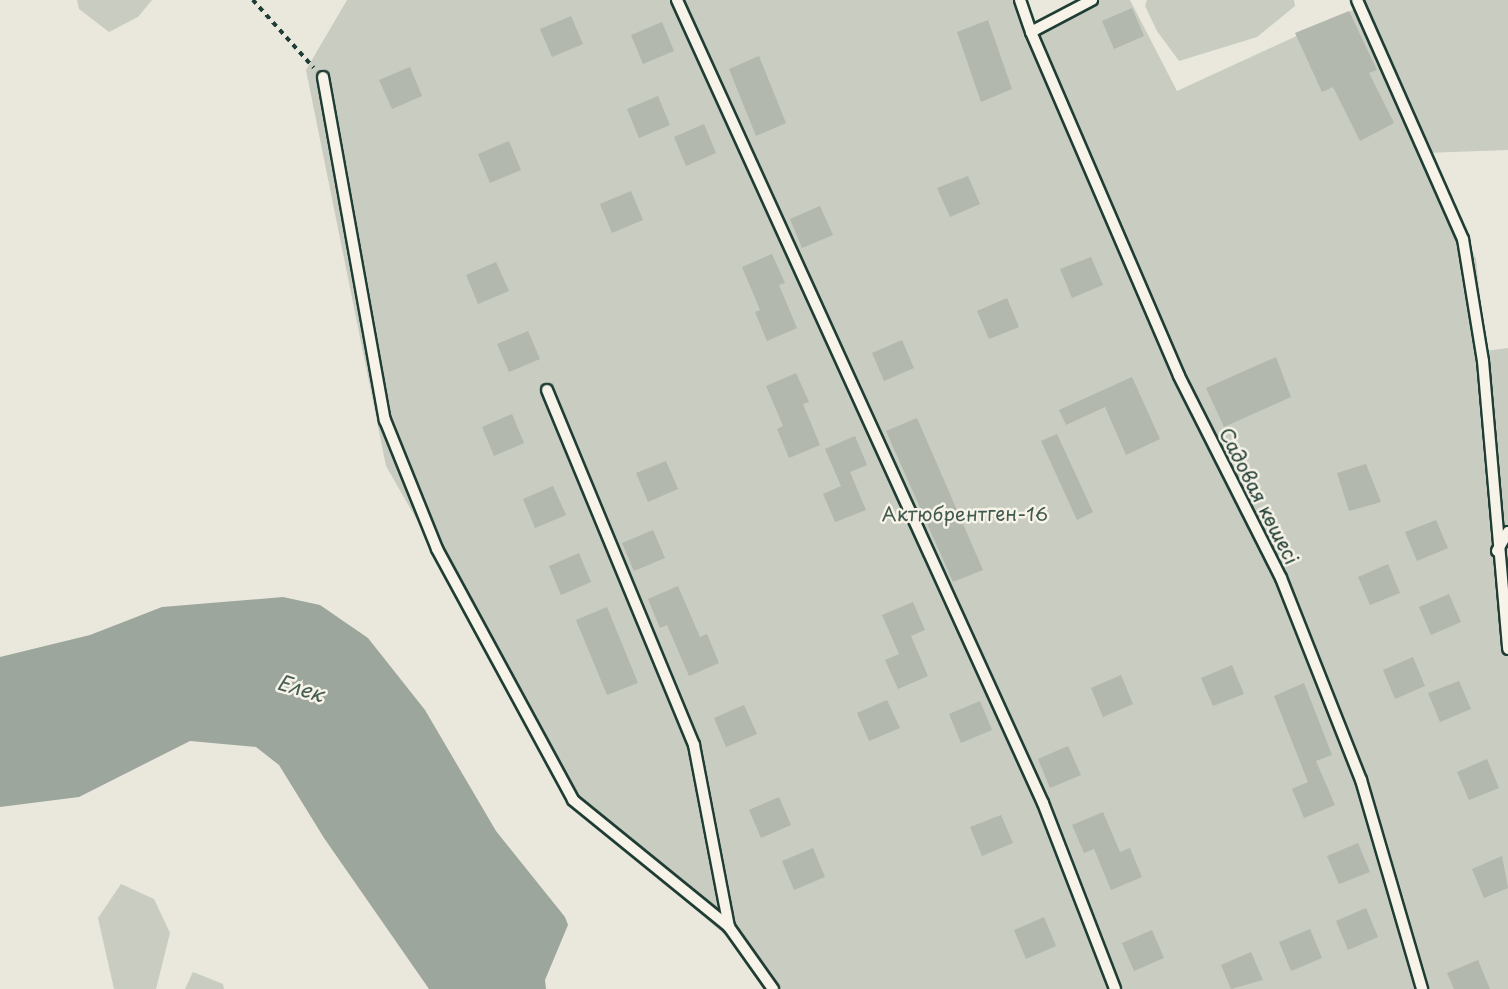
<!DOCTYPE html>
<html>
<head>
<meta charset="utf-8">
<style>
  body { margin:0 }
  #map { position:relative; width:1508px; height:989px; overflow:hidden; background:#eae8dd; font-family:"Playpen Sans",sans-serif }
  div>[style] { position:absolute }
  .green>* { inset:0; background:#c8ccc1 }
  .water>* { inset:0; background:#9ca69c }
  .building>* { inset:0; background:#b2b8ae }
  .path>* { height:3.5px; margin-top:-1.75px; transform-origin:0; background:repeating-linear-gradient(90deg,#1f3d34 0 5px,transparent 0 10px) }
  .roads { filter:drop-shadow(2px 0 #1f3d34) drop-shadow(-2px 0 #1f3d34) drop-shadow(0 2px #1f3d34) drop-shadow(0 -2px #1f3d34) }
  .lane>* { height:10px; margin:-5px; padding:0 5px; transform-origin:5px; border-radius:5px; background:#f7f3e8 }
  span { translate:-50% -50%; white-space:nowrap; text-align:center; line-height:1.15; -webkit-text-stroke:5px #f7f3e8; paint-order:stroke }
  .street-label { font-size:19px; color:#1f3d34 }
  .park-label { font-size:19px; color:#415a50 }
  .water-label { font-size:21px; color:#445c53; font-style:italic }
</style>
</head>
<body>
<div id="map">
  <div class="green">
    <div style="clip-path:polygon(77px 0,152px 0,138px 17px,109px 32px,79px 9px)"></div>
    <div style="clip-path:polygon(347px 0,1014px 0,1030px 23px,1097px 0,1130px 0,1177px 91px,1355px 9px,1351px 0,1508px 0,1508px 150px,1425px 153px,1476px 259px,1486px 351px,1508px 348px,1508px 989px,764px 989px,734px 943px,583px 810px,386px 466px,306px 70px)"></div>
    <div style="clip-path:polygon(1147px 0,1294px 0,1295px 6px,1257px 37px,1179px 61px,1157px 31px,1145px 6px)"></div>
    <div style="clip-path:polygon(121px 884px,154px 899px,170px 933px,156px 989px,114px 989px,98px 918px)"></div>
    <div style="clip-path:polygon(193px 972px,223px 984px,224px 989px,185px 989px)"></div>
  </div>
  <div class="water">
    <div style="clip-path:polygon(283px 597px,320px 605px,368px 638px,425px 710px,496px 831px,565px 917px,568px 925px,545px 980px,546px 989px,429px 989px,324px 838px,279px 765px,256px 747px,190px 741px,79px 797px,0 807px,0 657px,90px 635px,162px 607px)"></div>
  </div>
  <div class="building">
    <div style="clip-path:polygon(1132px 8px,1144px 36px,1114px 49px,1102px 21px)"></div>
    <div style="clip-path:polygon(1349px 11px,1377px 70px,1369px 73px,1394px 123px,1360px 141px,1333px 87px,1322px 92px,1295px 33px)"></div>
    <div style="clip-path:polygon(571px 16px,583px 44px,552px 57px,540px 29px)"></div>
    <div style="clip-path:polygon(988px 20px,1012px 89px,981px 102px,957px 32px)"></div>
    <div style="clip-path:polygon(662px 22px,674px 51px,643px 64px,631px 35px)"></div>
    <div style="clip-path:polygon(759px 56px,786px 123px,756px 136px,729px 69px)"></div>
    <div style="clip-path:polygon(410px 67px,422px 96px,392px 109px,379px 80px)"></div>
    <div style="clip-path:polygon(658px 96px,670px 125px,639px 138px,627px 109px)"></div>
    <div style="clip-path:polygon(704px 124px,716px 153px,686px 166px,674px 137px)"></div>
    <div style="clip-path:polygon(509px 141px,521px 170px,490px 183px,478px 154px)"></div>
    <div style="clip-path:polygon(968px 176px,980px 204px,950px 217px,937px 188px)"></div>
    <div style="clip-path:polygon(631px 191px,643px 220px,612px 233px,600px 204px)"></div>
    <div style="clip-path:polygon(820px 206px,833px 235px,802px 248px,790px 219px)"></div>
    <div style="clip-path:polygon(772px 254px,785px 283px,779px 285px,797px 328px,767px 341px,755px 312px,760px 310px,742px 267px)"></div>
    <div style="clip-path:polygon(1091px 257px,1103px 285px,1072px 298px,1060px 269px)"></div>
    <div style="clip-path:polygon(496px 262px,509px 291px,478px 304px,466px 275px)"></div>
    <div style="clip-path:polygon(1007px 298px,1019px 327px,989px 339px,977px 311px)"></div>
    <div style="clip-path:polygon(528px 331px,540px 359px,509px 372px,497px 344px)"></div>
    <div style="clip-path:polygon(902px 340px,914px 368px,884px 381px,872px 353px)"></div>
    <div style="clip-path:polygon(1276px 357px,1291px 397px,1224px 427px,1206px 388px)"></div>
    <div style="clip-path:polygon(796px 373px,809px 402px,803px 404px,820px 445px,789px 458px,777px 429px,783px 426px,766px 386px)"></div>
    <div style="clip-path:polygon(1132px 377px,1160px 439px,1126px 455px,1105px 407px,1066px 425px,1059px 410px)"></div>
    <div style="clip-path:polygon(512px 414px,524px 443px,494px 456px,482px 427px)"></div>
    <div style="clip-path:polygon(917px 418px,983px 570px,953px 582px,886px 431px)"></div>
    <div style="clip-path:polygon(1057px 434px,1093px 512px,1077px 520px,1041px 441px)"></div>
    <div style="clip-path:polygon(855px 436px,867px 465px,850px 472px,866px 510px,835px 522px,823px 494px,841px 486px,825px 449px)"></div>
    <div style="clip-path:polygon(666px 461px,678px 489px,648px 502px,636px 473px)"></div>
    <div style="clip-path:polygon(1366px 464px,1381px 502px,1349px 511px,1337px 473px)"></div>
    <div style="clip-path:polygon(553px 486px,566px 515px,535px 528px,523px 499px)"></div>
    <div style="clip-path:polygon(1436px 520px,1448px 548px,1417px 561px,1405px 532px)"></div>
    <div style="clip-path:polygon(653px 530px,665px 558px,634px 571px,622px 543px)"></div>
    <div style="clip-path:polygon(579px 553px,591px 582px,561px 595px,549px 566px)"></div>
    <div style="clip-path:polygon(1388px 564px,1400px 593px,1370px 605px,1358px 577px)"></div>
    <div style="clip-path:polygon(678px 586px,700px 637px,707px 634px,719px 663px,689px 676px,667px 625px,660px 628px,648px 599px)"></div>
    <div style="clip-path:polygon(1449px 594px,1461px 622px,1431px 635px,1419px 607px)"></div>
    <div style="clip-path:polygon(913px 602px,925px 630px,911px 636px,928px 676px,898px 689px,885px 660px,899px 654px,882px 615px)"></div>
    <div style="clip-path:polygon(607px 607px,638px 683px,607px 695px,576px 620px)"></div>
    <div style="clip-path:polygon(1413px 657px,1425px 686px,1395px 699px,1383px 670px)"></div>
    <div style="clip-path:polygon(1232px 665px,1244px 694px,1213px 706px,1201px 678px)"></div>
    <div style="clip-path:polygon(1121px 675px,1133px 704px,1103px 717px,1091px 688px)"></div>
    <div style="clip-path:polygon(1459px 681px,1471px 709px,1440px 722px,1428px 693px)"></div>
    <div style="clip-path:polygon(1304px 683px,1332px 755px,1316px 761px,1335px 805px,1304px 818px,1292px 789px,1308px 782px,1274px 696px)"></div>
    <div style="clip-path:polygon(887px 700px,900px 728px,869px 741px,857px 713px)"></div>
    <div style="clip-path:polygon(980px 701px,992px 730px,961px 743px,949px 714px)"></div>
    <div style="clip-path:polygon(744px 705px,757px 734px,726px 747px,714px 718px)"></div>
    <div style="clip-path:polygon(1068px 746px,1081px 775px,1050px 788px,1038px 759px)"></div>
    <div style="clip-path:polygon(1487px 759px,1499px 788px,1469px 800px,1457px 772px)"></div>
    <div style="clip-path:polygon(779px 797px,791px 825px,761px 838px,749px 810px)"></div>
    <div style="clip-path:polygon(1103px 812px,1120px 852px,1130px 848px,1142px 877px,1111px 890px,1094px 849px,1084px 853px,1072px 825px)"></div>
    <div style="clip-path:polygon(1001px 815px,1013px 843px,982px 856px,970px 827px)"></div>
    <div style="clip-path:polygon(1358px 843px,1370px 872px,1339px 884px,1327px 856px)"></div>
    <div style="clip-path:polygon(813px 848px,825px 877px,794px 890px,782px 861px)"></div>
    <div style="clip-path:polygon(1502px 856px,1508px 888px,1484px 898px,1472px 869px)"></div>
    <div style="clip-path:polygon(1366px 908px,1378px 937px,1348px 950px,1336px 921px)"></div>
    <div style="clip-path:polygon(1044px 917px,1056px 946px,1026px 959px,1014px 930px)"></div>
    <div style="clip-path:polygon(1310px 929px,1322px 958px,1291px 971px,1279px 942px)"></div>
    <div style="clip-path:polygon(1152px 930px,1164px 958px,1134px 971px,1122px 943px)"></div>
    <div style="clip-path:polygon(1251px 952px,1263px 980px,1231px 989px,1221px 965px)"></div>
    <div style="clip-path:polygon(1478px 960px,1490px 989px,1454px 989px,1447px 973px)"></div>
  </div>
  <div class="path">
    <div style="left:253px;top:0;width:91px;rotate:48.1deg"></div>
  </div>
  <div class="roads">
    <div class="lane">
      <div style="left:677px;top:0;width:882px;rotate:65.5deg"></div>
      <div style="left:1043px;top:803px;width:199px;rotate:68.8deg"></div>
      <div style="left:1020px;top:0;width:34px;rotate:71deg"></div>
      <div style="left:1031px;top:32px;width:69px;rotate:-27.7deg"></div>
      <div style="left:1357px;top:0;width:261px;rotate:66.1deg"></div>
      <div style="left:1463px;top:239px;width:124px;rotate:80.7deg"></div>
      <div style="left:1483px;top:361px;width:289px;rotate:85deg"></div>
      <div style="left:1031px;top:32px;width:374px;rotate:66.7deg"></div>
      <div style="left:1179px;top:376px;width:226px;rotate:63.2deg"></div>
      <div style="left:1281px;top:578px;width:217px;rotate:68.4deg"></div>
      <div style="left:1361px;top:780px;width:218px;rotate:73.7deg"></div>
      <div style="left:323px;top:77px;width:349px;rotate:79.8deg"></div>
      <div style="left:385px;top:420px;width:139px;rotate:68deg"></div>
      <div style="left:437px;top:549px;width:285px;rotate:61.5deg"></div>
      <div style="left:573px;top:800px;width:201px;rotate:39.1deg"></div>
      <div style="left:547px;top:390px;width:384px;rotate:67.5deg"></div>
      <div style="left:694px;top:745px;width:185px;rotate:79.1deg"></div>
      <div style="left:729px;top:927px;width:76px;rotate:54.6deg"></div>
      <div style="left:1497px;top:551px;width:22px;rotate:-60deg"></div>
    </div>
  </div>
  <div class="street-label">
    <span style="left:1259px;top:496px;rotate:63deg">Садовая көшесі</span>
  </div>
  <div class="park-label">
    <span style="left:965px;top:514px">Актюбрентген-16</span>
  </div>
  <div class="water-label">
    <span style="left:301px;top:687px;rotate:17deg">Елек</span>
  </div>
</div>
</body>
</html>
